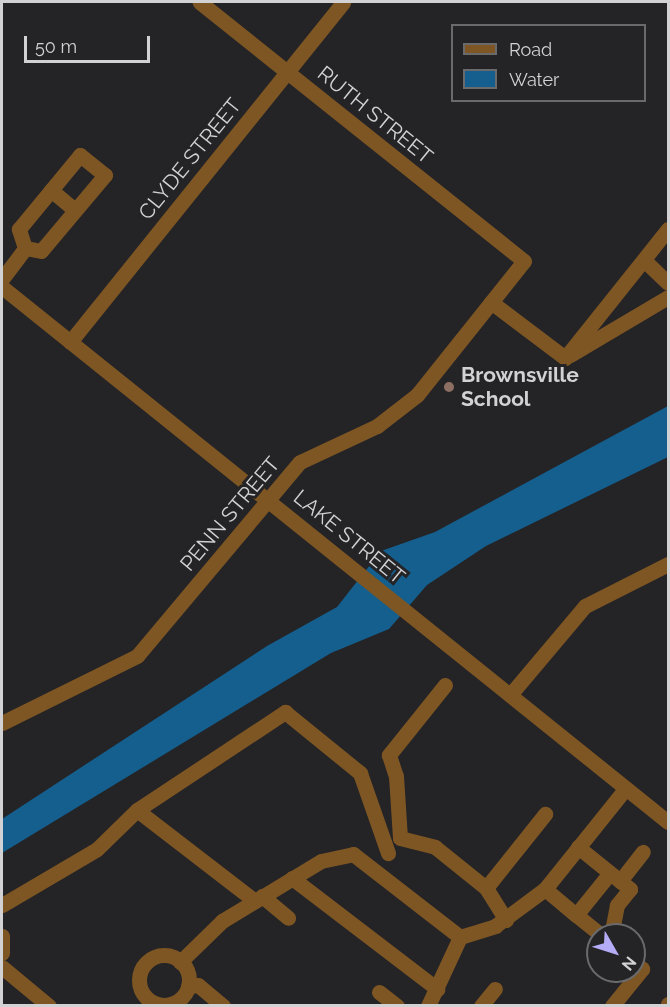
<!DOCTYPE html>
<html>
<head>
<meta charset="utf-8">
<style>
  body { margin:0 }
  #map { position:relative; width:670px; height:1007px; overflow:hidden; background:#242326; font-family:Raleway,sans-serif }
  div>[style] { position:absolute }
  .water>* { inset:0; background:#145f8d }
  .minor>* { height:15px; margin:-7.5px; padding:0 7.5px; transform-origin:7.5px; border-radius:7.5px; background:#7e5623 }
  .minor>.ring { margin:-7.5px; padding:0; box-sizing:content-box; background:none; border:15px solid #7e5623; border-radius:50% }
  .dots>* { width:16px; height:16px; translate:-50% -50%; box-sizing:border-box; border:3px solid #242326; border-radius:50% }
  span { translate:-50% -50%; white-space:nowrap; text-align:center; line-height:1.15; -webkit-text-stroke:6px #242326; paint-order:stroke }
  .street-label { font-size:21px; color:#d2d1d3 }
  .poi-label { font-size:21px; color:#d2d1d3; font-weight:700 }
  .left { translate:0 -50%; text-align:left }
  .frame { position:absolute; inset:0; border:3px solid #d2d1d3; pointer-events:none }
  .legend { position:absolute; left:451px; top:24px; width:195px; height:78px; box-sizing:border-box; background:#242326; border:2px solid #6a696b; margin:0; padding:8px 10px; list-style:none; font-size:18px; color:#d2d1d3 }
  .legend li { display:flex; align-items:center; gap:12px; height:30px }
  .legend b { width:30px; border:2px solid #6a696b }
  .north { position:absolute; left:586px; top:923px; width:60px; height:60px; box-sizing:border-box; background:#242326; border:2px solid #6a696b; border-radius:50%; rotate:129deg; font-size:16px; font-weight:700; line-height:24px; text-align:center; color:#d2d1d3 }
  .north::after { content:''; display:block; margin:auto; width:21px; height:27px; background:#b5acf8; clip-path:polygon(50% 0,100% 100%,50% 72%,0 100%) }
  .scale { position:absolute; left:24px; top:36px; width:126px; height:27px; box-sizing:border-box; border:3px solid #d2d1d3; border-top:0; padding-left:8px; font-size:18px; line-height:21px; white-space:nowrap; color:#d2d1d3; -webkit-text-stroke:4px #242326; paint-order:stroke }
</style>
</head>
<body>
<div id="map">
  <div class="water">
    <div style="clip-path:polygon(668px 406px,668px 457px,486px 546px,427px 585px,389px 629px,331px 653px,2px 853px,2px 819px,267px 646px,337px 607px,381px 551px,435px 532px)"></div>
  </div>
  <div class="minor">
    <div style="left:80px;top:155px;width:32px;rotate:39deg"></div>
    <div style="left:105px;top:175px;width:99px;rotate:130.1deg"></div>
    <div style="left:41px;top:251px;width:16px;rotate:-169deg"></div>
    <div style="left:25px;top:248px;width:20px;rotate:-108deg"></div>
    <div style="left:19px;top:229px;width:96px;rotate:-50.5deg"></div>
    <div style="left:51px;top:190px;width:31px;rotate:40deg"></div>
    <div style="left:644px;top:260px;width:33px;rotate:44deg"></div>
    <div style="left:2px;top:279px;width:39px;rotate:-53deg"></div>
    <div style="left:2px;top:287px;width:854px;rotate:38.78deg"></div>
    <div style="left:491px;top:302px;width:93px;rotate:37.1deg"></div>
    <div style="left:565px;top:358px;width:165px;rotate:-51.4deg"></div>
    <div style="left:70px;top:342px;width:436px;rotate:-51.2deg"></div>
    <div style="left:570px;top:355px;width:114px;rotate:-30.6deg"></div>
    <div style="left:445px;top:685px;width:90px;rotate:128.7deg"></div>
    <div style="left:389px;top:755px;width:22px;rotate:72deg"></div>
    <div style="left:396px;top:776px;width:62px;rotate:86.3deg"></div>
    <div style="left:400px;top:838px;width:36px;rotate:14deg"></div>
    <div style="left:435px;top:847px;width:65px;rotate:38.8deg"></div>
    <div style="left:510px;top:695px;width:116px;rotate:-49.9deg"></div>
    <div style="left:585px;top:606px;width:93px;rotate:-26.8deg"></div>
    <div style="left:2px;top:723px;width:151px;rotate:-26.4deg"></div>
    <div style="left:137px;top:656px;width:253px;rotate:-50deg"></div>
    <div style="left:300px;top:462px;width:85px;rotate:-25.1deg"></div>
    <div style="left:377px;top:426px;width:51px;rotate:-37.8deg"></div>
    <div style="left:417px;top:395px;width:171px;rotate:-51.4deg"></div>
    <div style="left:524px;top:261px;width:415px;rotate:-141.4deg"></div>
    <div style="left:578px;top:847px;width:67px;rotate:38.9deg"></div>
    <div style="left:630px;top:889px;width:21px;rotate:129deg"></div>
    <div style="left:617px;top:905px;width:31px;rotate:101deg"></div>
    <div style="left:292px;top:878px;width:183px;rotate:37.4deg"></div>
    <div style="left:620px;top:881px;width:37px;rotate:-52deg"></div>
    <div style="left:545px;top:889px;width:40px;rotate:40deg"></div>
    <div style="left:262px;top:896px;width:34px;rotate:40deg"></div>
    <div style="left:255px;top:901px;width:149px;rotate:-142.4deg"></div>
    <div style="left:137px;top:810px;width:178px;rotate:-33.5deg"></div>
    <div style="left:285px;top:712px;width:97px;rotate:39.1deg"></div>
    <div style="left:360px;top:773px;width:85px;rotate:70.7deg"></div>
    <div style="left:2px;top:905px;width:110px;rotate:-30.5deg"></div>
    <div style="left:97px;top:849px;width:56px;rotate:-44.3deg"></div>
    <div style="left:506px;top:920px;width:38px;rotate:-122deg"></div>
    <div style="left:486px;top:888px;width:95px;rotate:-51.4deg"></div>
    <div style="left:601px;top:935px;width:32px;rotate:-141deg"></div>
    <div style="left:576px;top:915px;width:54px;rotate:-51deg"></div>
    <div style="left:2px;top:936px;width:17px;rotate:90deg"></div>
    <div class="ring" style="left:139px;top:955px;width:35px;height:35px"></div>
    <div style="left:180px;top:962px;width:59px;rotate:-44.3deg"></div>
    <div style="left:222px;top:921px;width:116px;rotate:-31.2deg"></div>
    <div style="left:321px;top:861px;width:33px;rotate:-12deg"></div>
    <div style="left:353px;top:854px;width:135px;rotate:37.8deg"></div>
    <div style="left:460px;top:937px;width:37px;rotate:-17deg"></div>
    <div style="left:495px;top:926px;width:62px;rotate:-36.5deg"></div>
    <div style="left:545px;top:889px;width:129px;rotate:-51.3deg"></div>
    <div style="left:2px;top:967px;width:61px;rotate:39.7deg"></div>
    <div style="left:188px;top:986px;width:10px;rotate:-6deg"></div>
    <div style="left:198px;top:985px;width:33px;rotate:40deg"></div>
    <div style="left:379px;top:992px;width:23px;rotate:38deg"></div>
    <div style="left:428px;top:1006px;width:76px;rotate:-65.1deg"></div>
    <div style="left:481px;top:1006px;width:22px;rotate:-51deg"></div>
    <div style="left:612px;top:1006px;width:48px;rotate:-51deg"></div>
    <div style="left:642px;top:969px;width:11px;rotate:-139deg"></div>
    <div style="left:668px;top:1006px;width:2px;rotate:-90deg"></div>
  </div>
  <div class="dots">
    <div style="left:449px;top:387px;background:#8d6e63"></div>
  </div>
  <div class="street-label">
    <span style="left:375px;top:115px;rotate:39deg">RUTH STREET</span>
    <span style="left:190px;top:159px;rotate:-51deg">CLYDE STREET</span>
    <span style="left:230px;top:514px;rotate:-50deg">PENN STREET</span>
    <span style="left:349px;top:537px;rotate:39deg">LAKE STREET</span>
  </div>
  <div class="poi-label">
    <span class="left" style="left:461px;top:387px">Brownsville<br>School</span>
  </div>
  <div class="frame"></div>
  <ul class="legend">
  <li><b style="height:8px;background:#7e5623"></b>Road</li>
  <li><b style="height:16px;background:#145f8d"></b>Water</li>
  </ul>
  <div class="north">N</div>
  <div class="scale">50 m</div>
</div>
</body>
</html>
